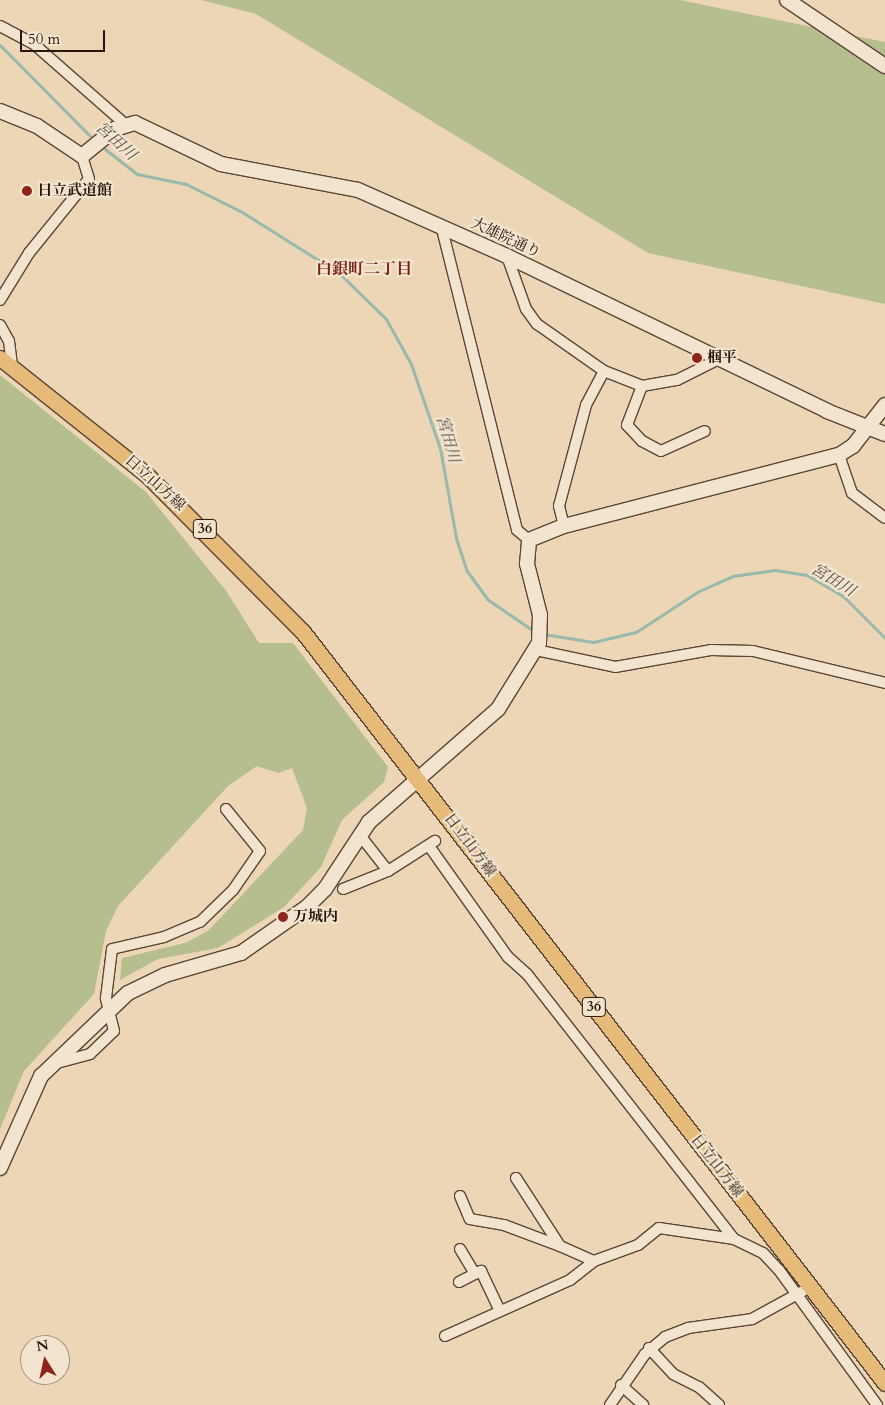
<!DOCTYPE html>
<html>
<head>
<meta charset="utf-8">
<style>
  body { margin:0 }
  #map { position:relative; width:885px; height:1405px; overflow:hidden; background:#ecd6b5; font-family:Cardo,"Noto Serif JP",serif }
  div>[style] { position:absolute }
  .green>* { inset:0; background:#b6be8e }
  .stream>* { height:3px; margin:-1.5px; padding:0 1.5px; transform-origin:1.5px; border-radius:1.5px; background:#99b9ad }
  .roads { filter:drop-shadow(1px 0 #5a4636) drop-shadow(-1px 0 #5a4636) drop-shadow(0 1px #5a4636) drop-shadow(0 -1px #5a4636) }
  .street>* { height:10px; margin:-5px; padding:0 5px; transform-origin:5px; border-radius:5px; background:#f3e4cf }
  .secondary>* { height:14px; margin:-7px; padding:0 7px; transform-origin:7px; border-radius:7px; background:#f3e4cf }
  .primary>* { height:15px; margin:-7.5px; padding:0 7.5px; transform-origin:7.5px; border-radius:7.5px; background:#e6bb7a }
  .dots>* { width:14px; height:14px; translate:-50% -50%; box-sizing:border-box; border:2px solid #f3e4cf; border-radius:50% }
  span { translate:-50% -50%; white-space:nowrap; text-align:center; line-height:1.15; -webkit-text-stroke:4.5px #f3e4cf; paint-order:stroke }
  .shield-label span { padding:1px 4px; background:#f3e4cf; border:1px solid; border-radius:4px; -webkit-text-stroke-width:0 }
  .shield-label { font-size:14px; color:#29160b; font-weight:700 }
  .poi-label { font-size:15px; color:#29160b; font-weight:700 }
  .left { translate:0 -50%; text-align:left }
  .street-label { font-size:15px; color:#29160b }
  .water-label { font-size:16px; color:#504f44; font-style:italic }
  .neighbourhood-label { font-size:16px; color:#7a1f14; font-weight:700 }
  .north { position:absolute; left:20px; top:1335px; width:50px; height:50px; box-sizing:border-box; background:#f3e4cf; border:1px solid #a29281; border-radius:50%; rotate:350deg; font-size:14px; font-weight:700; line-height:20px; text-align:center; color:#29160b }
  .north::after { content:''; display:block; margin:auto; width:18px; height:22px; background:#8f2418; clip-path:polygon(50% 0,100% 100%,50% 72%,0 100%) }
  .scale { position:absolute; left:20px; top:30px; width:85px; height:22px; box-sizing:border-box; border:2px solid #29160b; border-top:0; padding-left:6px; font-size:15px; line-height:18px; white-space:nowrap; color:#29160b; -webkit-text-stroke:4px #f3e4cf; paint-order:stroke }
</style>
</head>
<body>
<div id="map">
  <div class="green">
    <div style="clip-path:polygon(201px 0,680px 0,885px 42px,885px 304px,648px 253px,256px 14px)"></div>
    <div style="clip-path:polygon(0 375px,146px 492px,227px 592px,259px 643px,293px 643px,388px 767px,384px 782px,342px 820px,321px 867px,284px 907px,218px 948px,158px 959px,120px 980px,122px 958px,185px 943px,208px 931px,303px 830px,307px 808px,292px 768px,278px 773px,257px 766px,228px 786px,118px 906px,106px 931px,94px 994px,24px 1071px,0 1129px)"></div>
  </div>
  <div class="stream">
    <div style="left:0;top:45px;width:134px;rotate:45.3deg"></div>
    <div style="left:101px;top:146px;width:46px;rotate:37.9deg"></div>
    <div style="left:137px;top:174px;width:50px;rotate:11.5deg"></div>
    <div style="left:186px;top:184px;width:63px;rotate:26.6deg"></div>
    <div style="left:242px;top:212px;width:115px;rotate:32.2deg"></div>
    <div style="left:339px;top:273px;width:66px;rotate:44.4deg"></div>
    <div style="left:386px;top:319px;width:51px;rotate:60.9deg"></div>
    <div style="left:411px;top:364px;width:89px;rotate:71deg"></div>
    <div style="left:440px;top:448px;width:91px;rotate:79.9deg"></div>
    <div style="left:456px;top:538px;width:35px;rotate:72deg"></div>
    <div style="left:467px;top:571px;width:34px;rotate:54deg"></div>
    <div style="left:487px;top:599px;width:58px;rotate:34.5deg"></div>
    <div style="left:543px;top:634px;width:51px;rotate:9.1deg"></div>
    <div style="left:593px;top:642px;width:44px;rotate:-13.1deg"></div>
    <div style="left:636px;top:632px;width:75px;rotate:-33.1deg"></div>
    <div style="left:699px;top:591px;width:36px;rotate:-24deg"></div>
    <div style="left:732px;top:576px;width:43px;rotate:-7.9deg"></div>
    <div style="left:775px;top:570px;width:32px;rotate:9deg"></div>
    <div style="left:807px;top:575px;width:42px;rotate:30.3deg"></div>
    <div style="left:843px;top:596px;width:59px;rotate:45deg"></div>
  </div>
  <div class="roads">
    <div class="street">
      <div style="left:0;top:26px;width:40px;rotate:28deg"></div>
      <div style="left:35px;top:45px;width:120px;rotate:41.3deg"></div>
      <div style="left:441px;top:225px;width:314px;rotate:76deg"></div>
      <div style="left:517px;top:530px;width:16px;rotate:40deg"></div>
      <div style="left:507px;top:256px;width:56px;rotate:70.3deg"></div>
      <div style="left:526px;top:309px;width:19px;rotate:54deg"></div>
      <div style="left:537px;top:324px;width:82px;rotate:35deg"></div>
      <div style="left:604px;top:371px;width:41px;rotate:21.5deg"></div>
      <div style="left:642px;top:386px;width:36px;rotate:-10deg"></div>
      <div style="left:677px;top:380px;width:45px;rotate:-26.6deg"></div>
      <div style="left:0;top:300px;width:55px;rotate:-58.3deg"></div>
      <div style="left:29px;top:253px;width:95px;rotate:-51deg"></div>
      <div style="left:89px;top:179px;width:24px;rotate:-107deg"></div>
      <div style="left:0;top:325px;width:18px;rotate:61deg"></div>
      <div style="left:9px;top:341px;width:25px;rotate:83deg"></div>
      <div style="left:642px;top:386px;width:42px;rotate:111deg"></div>
      <div style="left:627px;top:425px;width:22px;rotate:47deg"></div>
      <div style="left:642px;top:441px;width:21px;rotate:28deg"></div>
      <div style="left:661px;top:451px;width:48px;rotate:-24.4deg"></div>
      <div style="left:839px;top:455px;width:40px;rotate:71.1deg"></div>
      <div style="left:852px;top:493px;width:41px;rotate:37.1deg"></div>
      <div style="left:564px;top:526px;width:21px;rotate:-104deg"></div>
      <div style="left:559px;top:506px;width:105px;rotate:-75deg"></div>
      <div style="left:586px;top:405px;width:38px;rotate:-62deg"></div>
      <div style="left:536px;top:650px;width:81px;rotate:12.1deg"></div>
      <div style="left:615px;top:667px;width:97px;rotate:-10deg"></div>
      <div style="left:711px;top:650px;width:42px;rotate:1.4deg"></div>
      <div style="left:753px;top:651px;width:136px;rotate:13.6deg"></div>
      <div style="left:359px;top:834px;width:47px;rotate:51.9deg"></div>
      <div style="left:429px;top:846px;width:136px;rotate:54.6deg"></div>
      <div style="left:508px;top:957px;width:25px;rotate:42deg"></div>
      <div style="left:527px;top:974px;width:336px;rotate:52deg"></div>
      <div style="left:734px;top:1239px;width:32px;rotate:26deg"></div>
      <div style="left:763px;top:1253px;width:23px;rotate:47deg"></div>
      <div style="left:779px;top:1270px;width:167px;rotate:54deg"></div>
      <div style="left:343px;top:889px;width:48px;rotate:-21.8deg"></div>
      <div style="left:388px;top:871px;width:56px;rotate:-32.6deg"></div>
      <div style="left:53px;top:1064px;width:38px;rotate:-15deg"></div>
      <div style="left:90px;top:1054px;width:33px;rotate:-44deg"></div>
      <div style="left:114px;top:1031px;width:34px;rotate:-104deg"></div>
      <div style="left:106px;top:998px;width:49px;rotate:-83deg"></div>
      <div style="left:112px;top:949px;width:53px;rotate:-13deg"></div>
      <div style="left:164px;top:937px;width:39px;rotate:-23deg"></div>
      <div style="left:200px;top:922px;width:46px;rotate:-44.1deg"></div>
      <div style="left:233px;top:890px;width:47px;rotate:-55.3deg"></div>
      <div style="left:260px;top:851px;width:54px;rotate:-129deg"></div>
      <div style="left:516px;top:1178px;width:81px;rotate:57.1deg"></div>
      <div style="left:560px;top:1246px;width:37px;rotate:24deg"></div>
      <div style="left:460px;top:1196px;width:25px;rotate:67deg"></div>
      <div style="left:470px;top:1219px;width:35px;rotate:10deg"></div>
      <div style="left:504px;top:1225px;width:60px;rotate:20.6deg"></div>
      <div style="left:460px;top:1249px;width:29px;rotate:59deg"></div>
      <div style="left:459px;top:1282px;width:25px;rotate:-27deg"></div>
      <div style="left:481px;top:1271px;width:44px;rotate:64.6deg"></div>
      <div style="left:445px;top:1336px;width:137px;rotate:-24.1deg"></div>
      <div style="left:570px;top:1280px;width:31px;rotate:-38deg"></div>
      <div style="left:594px;top:1261px;width:47px;rotate:-20deg"></div>
      <div style="left:638px;top:1245px;width:27px;rotate:-39deg"></div>
      <div style="left:659px;top:1228px;width:76px;rotate:8.3deg"></div>
      <div style="left:649px;top:1348px;width:35px;rotate:47deg"></div>
      <div style="left:673px;top:1374px;width:29px;rotate:27deg"></div>
      <div style="left:699px;top:1387px;width:27px;rotate:42deg"></div>
      <div style="left:621px;top:1385px;width:30px;rotate:42deg"></div>
      <div style="left:610px;top:1405px;width:62px;rotate:-55.5deg"></div>
      <div style="left:645px;top:1354px;width:26px;rotate:-40deg"></div>
      <div style="left:665px;top:1337px;width:25px;rotate:-21deg"></div>
      <div style="left:688px;top:1328px;width:65px;rotate:-8deg"></div>
      <div style="left:752px;top:1319px;width:58px;rotate:-28.8deg"></div>
    </div>
    <div class="secondary">
      <div style="left:787px;top:0;width:118px;rotate:34deg"></div>
      <div style="left:0;top:111px;width:40px;rotate:22deg"></div>
      <div style="left:37px;top:126px;width:54px;rotate:33.7deg"></div>
      <div style="left:82px;top:156px;width:43px;rotate:-39.3deg"></div>
      <div style="left:115px;top:129px;width:21px;rotate:-17deg"></div>
      <div style="left:135px;top:123px;width:95px;rotate:25.5deg"></div>
      <div style="left:221px;top:164px;width:139px;rotate:10.7deg"></div>
      <div style="left:358px;top:190px;width:163px;rotate:23.9deg"></div>
      <div style="left:507px;top:256px;width:356px;rotate:25.8deg"></div>
      <div style="left:827px;top:411px;width:62px;rotate:21.6deg"></div>
      <div style="left:0;top:1168px;width:101px;rotate:-66deg"></div>
      <div style="left:41px;top:1076px;width:120px;rotate:-43.7deg"></div>
      <div style="left:128px;top:993px;width:41px;rotate:-25.9deg"></div>
      <div style="left:165px;top:975px;width:79px;rotate:-16.1deg"></div>
      <div style="left:241px;top:953px;width:80px;rotate:-34.9deg"></div>
      <div style="left:307px;top:907px;width:25px;rotate:-45deg"></div>
      <div style="left:325px;top:889px;width:80px;rotate:-56.7deg"></div>
      <div style="left:369px;top:822px;width:171px;rotate:-41.2deg"></div>
      <div style="left:498px;top:709px;width:78px;rotate:-58.2deg"></div>
      <div style="left:539px;top:643px;width:28px;rotate:-88deg"></div>
      <div style="left:540px;top:615px;width:53px;rotate:-104.3deg"></div>
      <div style="left:527px;top:564px;width:24px;rotate:-85deg"></div>
      <div style="left:529px;top:540px;width:38px;rotate:-22deg"></div>
      <div style="left:564px;top:526px;width:284px;rotate:-14.5deg"></div>
      <div style="left:839px;top:455px;width:17px;rotate:-33deg"></div>
      <div style="left:853px;top:446px;width:52px;rotate:-52deg"></div>
    </div>
    <div class="primary">
      <div style="left:0;top:358px;width:188px;rotate:38.5deg"></div>
      <div style="left:147px;top:475px;width:221px;rotate:45.2deg"></div>
      <div style="left:303px;top:632px;width:950px;rotate:52.23deg"></div>
    </div>
  </div>
  <div class="dots">
    <div style="left:27px;top:191px;background:#8f2418"></div>
    <div style="left:697px;top:358px;background:#8f2418"></div>
    <div style="left:283px;top:917px;background:#8f2418"></div>
  </div>
  <div class="shield-label">
    <span style="left:205px;top:529px">36</span>
    <span style="left:594px;top:1007px">36</span>
  </div>
  <div class="poi-label">
    <span class="left" style="left:37px;top:191px">日立武道館</span>
    <span class="left" style="left:707px;top:358px">椢平</span>
    <span class="left" style="left:293px;top:917px">万城内</span>
  </div>
  <div class="street-label">
    <span style="left:506px;top:238px;rotate:25deg">大雄院通り</span>
    <span style="left:155px;top:483px;rotate:42deg">日立山方線</span>
    <span style="left:470px;top:845px;rotate:53deg">日立山方線</span>
    <span style="left:717px;top:1166px;rotate:52deg">日立山方線</span>
  </div>
  <div class="water-label">
    <span style="left:116px;top:141px;rotate:42deg">宮田川</span>
    <span style="left:448px;top:439px;rotate:74deg">宮田川</span>
    <span style="left:833px;top:580px;rotate:31deg">宮田川</span>
  </div>
  <div class="neighbourhood-label">
    <span style="left:364px;top:269px">白銀町二丁目</span>
  </div>
  <div class="north">N</div>
  <div class="scale">50 m</div>
</div>
</body>
</html>
